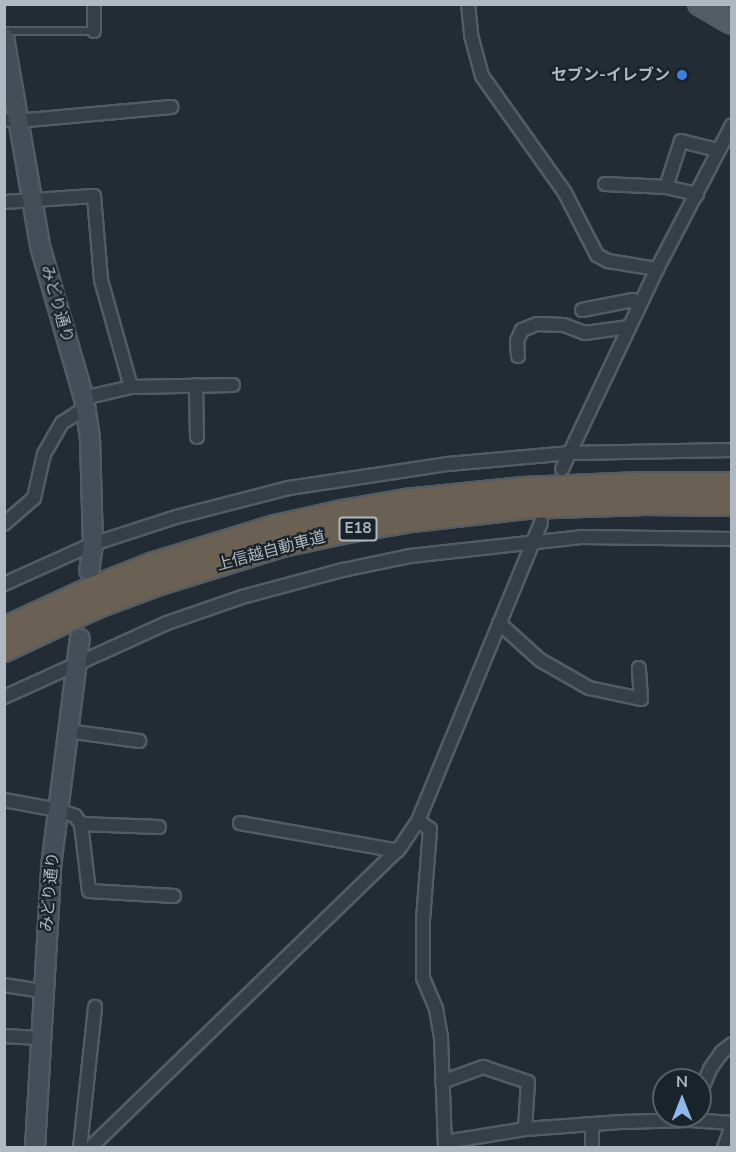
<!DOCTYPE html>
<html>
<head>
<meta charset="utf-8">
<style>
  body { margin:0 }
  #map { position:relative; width:736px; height:1152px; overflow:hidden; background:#232c35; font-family:"Nunito Sans","Noto Sans JP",sans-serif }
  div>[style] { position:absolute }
  .roads { filter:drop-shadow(2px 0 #535c63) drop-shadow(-2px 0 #535c63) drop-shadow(0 2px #535c63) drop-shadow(0 -2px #535c63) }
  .lane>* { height:6px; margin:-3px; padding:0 3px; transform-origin:3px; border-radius:3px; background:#363e46 }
  .street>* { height:12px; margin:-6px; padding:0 6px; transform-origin:6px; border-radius:6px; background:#363e46 }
  .secondary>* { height:18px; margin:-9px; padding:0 9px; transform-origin:9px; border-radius:9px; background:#444d58 }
  .primary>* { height:20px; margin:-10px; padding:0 10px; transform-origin:10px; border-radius:10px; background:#545d66 }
  .highway>* { height:22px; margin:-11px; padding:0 11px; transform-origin:11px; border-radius:11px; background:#6b6054 }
  .dots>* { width:16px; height:16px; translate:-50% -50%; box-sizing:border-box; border:3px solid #1b232a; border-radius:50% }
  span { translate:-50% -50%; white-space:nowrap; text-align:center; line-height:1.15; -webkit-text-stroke:4.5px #1b232a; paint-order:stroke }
  .shield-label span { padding:2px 4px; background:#1b232a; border:2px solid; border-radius:4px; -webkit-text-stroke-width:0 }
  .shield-label { font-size:15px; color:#b0b9c2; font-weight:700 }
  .poi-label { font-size:16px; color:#b0b9c2; font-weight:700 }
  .right { translate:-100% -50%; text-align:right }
  .street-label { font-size:16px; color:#b0b9c2 }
  .frame { position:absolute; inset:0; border:6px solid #b0b9c2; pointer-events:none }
  .north { position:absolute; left:652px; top:1068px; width:60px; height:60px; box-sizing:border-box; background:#1b232a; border:2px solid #575f67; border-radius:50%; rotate:0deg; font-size:16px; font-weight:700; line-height:24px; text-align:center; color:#b0b9c2 }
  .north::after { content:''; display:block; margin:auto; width:21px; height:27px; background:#8eb8ea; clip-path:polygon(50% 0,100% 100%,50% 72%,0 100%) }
</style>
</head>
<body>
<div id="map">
  <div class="roads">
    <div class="lane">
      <div style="left:4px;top:31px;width:90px"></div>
    </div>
    <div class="street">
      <div style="left:468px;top:4px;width:31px;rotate:84deg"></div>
      <div style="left:471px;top:35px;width:42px;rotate:75deg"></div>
      <div style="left:482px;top:76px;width:143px;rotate:54.6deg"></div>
      <div style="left:565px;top:193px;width:70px;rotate:62.7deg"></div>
      <div style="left:597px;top:255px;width:13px;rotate:29deg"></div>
      <div style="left:608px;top:261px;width:50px;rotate:9.3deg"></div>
      <div style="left:94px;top:31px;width:27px;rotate:-90deg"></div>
      <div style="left:4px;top:120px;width:24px"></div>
      <div style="left:28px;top:120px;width:144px;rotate:-5.2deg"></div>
      <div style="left:605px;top:184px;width:61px;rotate:2.8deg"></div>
      <div style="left:666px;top:187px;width:32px;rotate:13deg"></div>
      <div style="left:666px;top:187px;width:48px;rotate:-71.9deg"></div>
      <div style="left:681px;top:141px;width:38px;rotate:14deg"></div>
      <div style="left:4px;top:202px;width:90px;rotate:-3.8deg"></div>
      <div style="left:94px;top:196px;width:84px;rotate:85.2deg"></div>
      <div style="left:101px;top:280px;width:111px;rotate:74.3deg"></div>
      <div style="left:131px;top:387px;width:48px;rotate:166.8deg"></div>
      <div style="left:582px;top:310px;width:52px;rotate:-11.1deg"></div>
      <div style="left:633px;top:300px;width:9px;rotate:54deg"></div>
      <div style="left:518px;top:356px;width:15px;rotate:-94deg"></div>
      <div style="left:517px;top:341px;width:12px;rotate:-66deg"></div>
      <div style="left:522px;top:330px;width:16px;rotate:-22deg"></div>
      <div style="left:537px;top:324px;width:27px;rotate:2deg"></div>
      <div style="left:564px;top:325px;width:22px;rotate:21deg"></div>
      <div style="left:585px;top:333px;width:43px;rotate:-7.9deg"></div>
      <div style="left:196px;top:385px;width:52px;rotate:88.9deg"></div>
      <div style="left:131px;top:387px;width:102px;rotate:-1.1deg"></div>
      <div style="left:562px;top:469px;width:221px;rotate:-64.6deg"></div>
      <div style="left:657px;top:269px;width:162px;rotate:-62.5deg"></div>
      <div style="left:4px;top:524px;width:40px;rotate:-41deg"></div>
      <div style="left:34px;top:498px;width:45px;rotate:-77.2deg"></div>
      <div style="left:44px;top:454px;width:36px;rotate:-60deg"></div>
      <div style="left:62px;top:423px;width:27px;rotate:-33deg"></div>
      <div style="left:4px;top:584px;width:98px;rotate:-24.2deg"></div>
      <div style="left:93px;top:544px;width:87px;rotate:-18deg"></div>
      <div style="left:176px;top:517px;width:117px;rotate:-14.4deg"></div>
      <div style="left:289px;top:488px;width:161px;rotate:-8.6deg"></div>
      <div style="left:448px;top:464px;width:123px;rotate:-5.1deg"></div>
      <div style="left:571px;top:453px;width:161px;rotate:-1.1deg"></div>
      <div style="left:499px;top:623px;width:55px;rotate:42.1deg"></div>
      <div style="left:540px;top:660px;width:56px;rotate:29.7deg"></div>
      <div style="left:589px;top:688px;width:53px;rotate:11.9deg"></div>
      <div style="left:641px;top:699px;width:31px;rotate:-94deg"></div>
      <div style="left:4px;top:697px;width:179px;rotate:-24.4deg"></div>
      <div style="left:167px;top:623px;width:79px;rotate:-19.1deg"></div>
      <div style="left:242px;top:597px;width:105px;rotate:-15deg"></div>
      <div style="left:343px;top:570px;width:68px;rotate:-11.8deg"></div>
      <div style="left:410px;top:556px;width:172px;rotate:-6.3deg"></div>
      <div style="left:581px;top:537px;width:151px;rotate:0.8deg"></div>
      <div style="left:68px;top:731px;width:72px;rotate:8deg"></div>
      <div style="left:4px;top:800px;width:55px;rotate:10.5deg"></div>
      <div style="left:58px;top:810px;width:18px;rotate:19deg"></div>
      <div style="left:75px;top:816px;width:10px;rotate:53deg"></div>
      <div style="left:81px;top:824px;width:67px;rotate:83.2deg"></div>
      <div style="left:89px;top:891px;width:85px;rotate:3.4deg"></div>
      <div style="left:418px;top:821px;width:14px;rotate:34deg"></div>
      <div style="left:430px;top:829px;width:91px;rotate:94.4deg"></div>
      <div style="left:423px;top:920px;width:58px;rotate:90deg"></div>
      <div style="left:423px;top:978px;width:34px;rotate:67deg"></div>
      <div style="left:436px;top:1009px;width:28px;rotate:80deg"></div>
      <div style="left:441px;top:1037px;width:111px;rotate:87.9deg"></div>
      <div style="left:240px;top:823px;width:160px;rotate:10deg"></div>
      <div style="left:81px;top:824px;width:78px;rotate:2.2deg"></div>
      <div style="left:4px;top:985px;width:39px;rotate:9deg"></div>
      <div style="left:4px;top:1036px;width:36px;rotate:3deg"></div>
      <div style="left:442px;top:1082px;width:44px;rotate:-20.1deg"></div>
      <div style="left:483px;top:1067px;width:47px;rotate:18.4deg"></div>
      <div style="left:528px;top:1082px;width:47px;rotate:93.7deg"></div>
      <div style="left:700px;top:1093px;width:26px;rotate:-67deg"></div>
      <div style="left:710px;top:1069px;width:19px;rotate:-55deg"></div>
      <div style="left:721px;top:1053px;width:14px;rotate:-39deg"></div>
      <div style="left:592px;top:1125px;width:23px;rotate:90deg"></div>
      <div style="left:445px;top:1142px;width:81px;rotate:-9.2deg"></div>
      <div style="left:525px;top:1129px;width:96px;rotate:-4.2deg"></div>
      <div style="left:621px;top:1122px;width:69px;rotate:-1.7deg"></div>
      <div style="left:690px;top:1120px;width:42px;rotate:4.1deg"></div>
      <div style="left:80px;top:1148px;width:142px;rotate:-83.9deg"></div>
      <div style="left:90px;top:1148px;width:430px;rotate:-44.1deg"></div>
      <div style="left:399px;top:849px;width:34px;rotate:-56deg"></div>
      <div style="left:418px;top:821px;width:323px;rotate:-67.6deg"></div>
      <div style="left:724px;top:1148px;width:23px;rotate:-70deg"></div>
    </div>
    <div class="secondary">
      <div style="left:4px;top:37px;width:212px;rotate:80.2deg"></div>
      <div style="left:40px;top:246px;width:158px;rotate:73.9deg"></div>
      <div style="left:84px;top:398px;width:40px;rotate:81.5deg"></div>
      <div style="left:90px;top:438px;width:106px;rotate:88.4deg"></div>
      <div style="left:93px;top:544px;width:27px;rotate:98deg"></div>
      <div style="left:35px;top:1148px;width:281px;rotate:-86.7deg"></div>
      <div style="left:51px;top:867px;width:230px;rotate:-82.8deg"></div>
    </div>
    <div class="primary">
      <div style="left:699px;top:4px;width:38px;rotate:30deg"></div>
    </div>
    <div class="highway">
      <div style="left:4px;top:629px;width:98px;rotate:-24.7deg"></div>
      <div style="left:93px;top:588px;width:66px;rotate:-21.5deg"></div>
      <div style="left:154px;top:564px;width:127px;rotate:-17deg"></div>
      <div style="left:275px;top:527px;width:69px;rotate:-12.6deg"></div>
      <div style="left:342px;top:512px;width:64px;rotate:-9.9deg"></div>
      <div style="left:405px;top:501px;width:119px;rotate:-5.8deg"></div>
      <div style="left:523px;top:489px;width:118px;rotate:-2.4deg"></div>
      <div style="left:641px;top:484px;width:91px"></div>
      <div style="left:4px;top:650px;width:104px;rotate:-25.1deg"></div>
      <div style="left:98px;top:606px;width:66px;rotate:-20.4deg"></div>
      <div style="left:160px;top:583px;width:128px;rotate:-17.3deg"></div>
      <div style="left:282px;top:545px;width:67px;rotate:-12deg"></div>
      <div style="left:348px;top:531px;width:65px;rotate:-9.8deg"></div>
      <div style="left:412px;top:520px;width:115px;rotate:-6.5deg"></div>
      <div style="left:526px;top:507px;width:119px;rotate:-1.9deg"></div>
      <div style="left:645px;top:503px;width:87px;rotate:0.7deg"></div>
    </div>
  </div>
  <div class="dots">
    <div style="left:682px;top:75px;background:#3f7fe0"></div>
  </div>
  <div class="shield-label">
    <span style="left:358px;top:529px">E18</span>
  </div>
  <div class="poi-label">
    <span class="right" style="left:670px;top:75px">セブン-イレブン</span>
  </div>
  <div class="street-label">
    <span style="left:57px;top:304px;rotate:74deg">みどり通り</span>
    <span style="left:271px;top:551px;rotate:-15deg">上信越自動車道</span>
    <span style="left:50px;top:892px;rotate:-85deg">みどり通り</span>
  </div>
  <div class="frame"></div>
  <div class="north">N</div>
</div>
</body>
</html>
